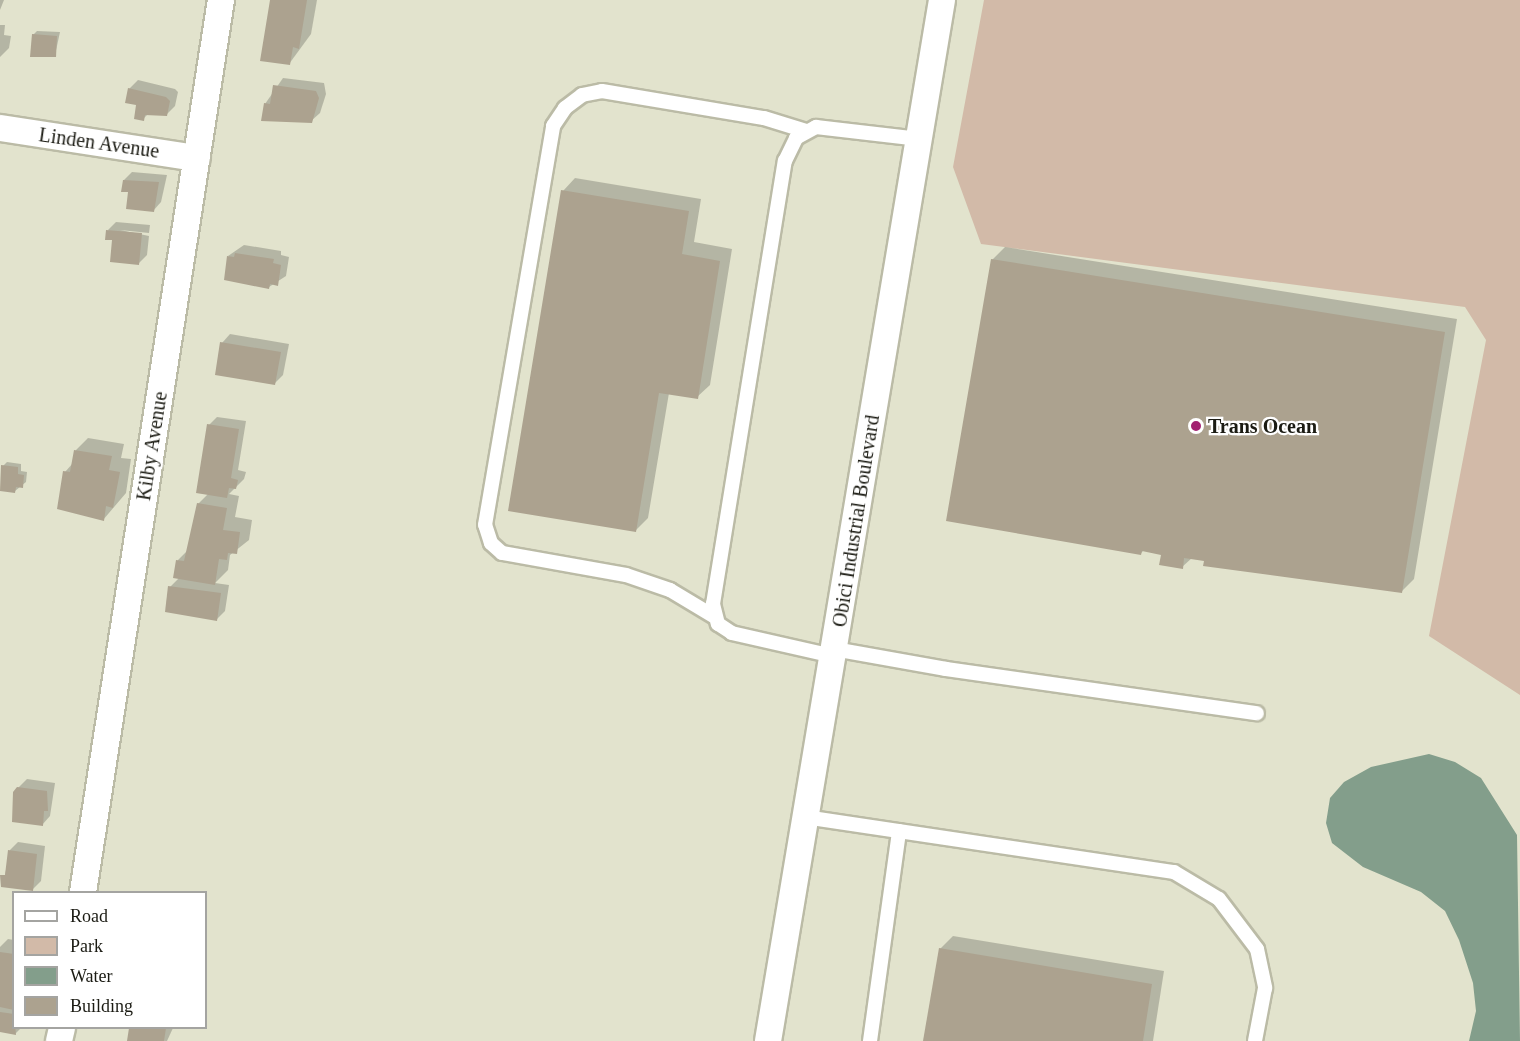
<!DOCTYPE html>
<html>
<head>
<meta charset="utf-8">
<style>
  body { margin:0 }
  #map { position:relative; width:1520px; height:1041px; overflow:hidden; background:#e2e3cd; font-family:Georgia,serif }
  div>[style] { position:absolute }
  .green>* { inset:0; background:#d2baa8 }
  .water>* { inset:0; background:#839e8b }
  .shadow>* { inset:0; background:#0003 }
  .building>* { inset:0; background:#aca28f }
  .roads { filter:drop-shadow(2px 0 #bbbba6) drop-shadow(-2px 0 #bbbba6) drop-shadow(0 2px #bbbba6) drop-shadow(0 -2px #bbbba6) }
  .service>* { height:14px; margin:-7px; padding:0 7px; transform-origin:7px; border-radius:7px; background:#fff }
  .minor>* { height:26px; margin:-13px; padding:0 13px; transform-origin:13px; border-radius:13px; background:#fff }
  .dots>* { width:16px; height:16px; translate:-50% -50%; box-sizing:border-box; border:3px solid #fff; border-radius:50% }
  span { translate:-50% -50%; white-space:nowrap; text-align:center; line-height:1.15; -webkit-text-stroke:4.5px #fff; paint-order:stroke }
  .street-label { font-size:20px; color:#1b1b13 }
  .poi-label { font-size:20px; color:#1b1b13; font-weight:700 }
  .left { translate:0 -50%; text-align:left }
  .legend { position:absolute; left:12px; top:891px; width:195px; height:138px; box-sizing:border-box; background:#fff; border:2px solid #a4a4a1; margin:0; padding:8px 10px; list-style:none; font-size:18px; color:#1b1b13 }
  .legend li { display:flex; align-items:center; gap:12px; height:30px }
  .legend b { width:30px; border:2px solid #a4a4a1 }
</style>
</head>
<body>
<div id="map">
  <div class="green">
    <div style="clip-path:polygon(984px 0,1520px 0,1520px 695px,1429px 636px,1486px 340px,1465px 307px,981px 244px,953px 167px)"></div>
  </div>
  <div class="water">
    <div style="clip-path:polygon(1429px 754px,1455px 762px,1481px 778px,1517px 835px,1520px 1041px,1469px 1041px,1476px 1011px,1473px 983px,1459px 940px,1445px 911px,1421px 892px,1363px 867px,1332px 843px,1326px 823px,1330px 798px,1344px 782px,1371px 767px)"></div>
  </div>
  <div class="shadow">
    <div style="clip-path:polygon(0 0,4px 0,0 10px)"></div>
    <div style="clip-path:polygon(271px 0,317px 0,311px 34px,289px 64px)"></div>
    <div style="clip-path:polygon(0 25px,5px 25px,4px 35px,11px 36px,9px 48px,0 57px)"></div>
    <div style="clip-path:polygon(37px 31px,60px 32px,55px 55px,33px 35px)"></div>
    <div style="clip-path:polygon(283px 78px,324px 83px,326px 94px,320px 113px,311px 121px,265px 104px)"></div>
    <div style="clip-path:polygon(138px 80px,175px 89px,178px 92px,175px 106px,166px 115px,149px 113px,143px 119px,129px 89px)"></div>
    <div style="clip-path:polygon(132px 172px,167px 175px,161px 202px,153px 211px,129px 191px,124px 180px)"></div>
    <div style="clip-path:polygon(575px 178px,701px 199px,694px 242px,732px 249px,710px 385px,697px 397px,669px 393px,648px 518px,636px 530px,563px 191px)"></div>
    <div style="clip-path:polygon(116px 222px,150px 225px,149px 233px,120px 230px,149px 236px,147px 255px,138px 264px,108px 230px)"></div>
    <div style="clip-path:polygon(244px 245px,281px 251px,281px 255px,289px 257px,286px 276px,269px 287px,228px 256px)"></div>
    <div style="clip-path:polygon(1005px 247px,1457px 319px,1414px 579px,1401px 592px,1192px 558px,1182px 567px,1163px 554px,1144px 550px,1140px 554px,992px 260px)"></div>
    <div style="clip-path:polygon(230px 334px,289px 344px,283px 375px,275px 383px,222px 343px)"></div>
    <div style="clip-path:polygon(217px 417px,246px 421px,238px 470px,246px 472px,244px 479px,229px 494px,239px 496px,235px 517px,252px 520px,249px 540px,230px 555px,228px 570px,215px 583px,229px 585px,225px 611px,217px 619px,170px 587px,179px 578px,178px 560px,188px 550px,198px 504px,208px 494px,209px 425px)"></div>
    <div style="clip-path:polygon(88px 438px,124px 444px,121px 458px,131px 459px,126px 493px,103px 520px,65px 472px,73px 463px,76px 450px)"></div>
    <div style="clip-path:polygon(7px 462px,21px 464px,21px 471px,27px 472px,26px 482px,15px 491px,3px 466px)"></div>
    <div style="clip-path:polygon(27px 779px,55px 783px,50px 816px,42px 825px,14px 792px)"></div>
    <div style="clip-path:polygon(18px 842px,45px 846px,41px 881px,32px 890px,3px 885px,10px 850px)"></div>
    <div style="clip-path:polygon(953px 936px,1164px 971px,1153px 1041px,925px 1041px,940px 949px)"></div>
    <div style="clip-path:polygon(8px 939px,14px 940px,14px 1028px,21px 1028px,15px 1034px,0 1031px,0 947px)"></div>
    <div style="clip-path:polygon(131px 1028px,173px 1028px,167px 1041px,129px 1040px)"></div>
  </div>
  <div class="building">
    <div style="clip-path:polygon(270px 0,307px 0,299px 49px,293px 47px,290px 65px,260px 61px)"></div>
    <div style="clip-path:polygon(32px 34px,57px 36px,56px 57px,30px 57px)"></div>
    <div style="clip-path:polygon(273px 85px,316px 91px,319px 98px,312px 123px,261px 121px,264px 103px,270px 104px)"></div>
    <div style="clip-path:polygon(128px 88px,166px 97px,170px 101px,167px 116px,145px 115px,144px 121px,134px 119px,136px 105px,125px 103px)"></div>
    <div style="clip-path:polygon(123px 180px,159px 182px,154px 212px,126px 209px,128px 192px,121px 192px)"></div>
    <div style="clip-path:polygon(561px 190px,689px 211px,682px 254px,720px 261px,698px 399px,659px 393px,636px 532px,508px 511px)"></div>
    <div style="clip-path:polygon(106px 230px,142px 233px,139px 265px,110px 262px,112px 240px,105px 240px)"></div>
    <div style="clip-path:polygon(235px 253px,274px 259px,273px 263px,281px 265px,278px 286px,270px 284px,269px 289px,224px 280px,227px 256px,234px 257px)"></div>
    <div style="clip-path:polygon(991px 259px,1445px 332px,1402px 593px,1203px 566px,1204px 561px,1184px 558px,1183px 569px,1159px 565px,1161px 555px,1142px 551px,1141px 555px,946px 521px)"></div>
    <div style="clip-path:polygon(220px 342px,281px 352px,275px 385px,215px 375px)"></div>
    <div style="clip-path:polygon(207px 424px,239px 429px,231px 478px,238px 480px,236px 489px,229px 488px,227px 498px,196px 493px)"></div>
    <div style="clip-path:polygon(74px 450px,112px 456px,109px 470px,120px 472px,113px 508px,106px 506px,104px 521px,57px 509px,63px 471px,70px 472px)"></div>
    <div style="clip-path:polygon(1px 465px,18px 467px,18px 474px,24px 475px,23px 488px,16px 487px,15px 493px,0 491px)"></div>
    <div style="clip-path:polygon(197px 503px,227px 508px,223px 530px,240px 532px,237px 554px,228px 553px,227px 560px,219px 559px,215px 585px,173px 578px,176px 560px,184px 561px)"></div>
    <div style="clip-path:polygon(168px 586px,221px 593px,217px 621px,165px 612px)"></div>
    <div style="clip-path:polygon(17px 787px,47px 791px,48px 811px,44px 811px,43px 826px,12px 822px,13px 792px)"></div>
    <div style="clip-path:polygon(8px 850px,37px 854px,33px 891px,1px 887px,0 875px,5px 875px)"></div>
    <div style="clip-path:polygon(939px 948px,1152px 984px,1143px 1041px,923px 1041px)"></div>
    <div style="clip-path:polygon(0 952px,14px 954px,14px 1010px,0 1007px)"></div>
    <div style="clip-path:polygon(0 1012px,14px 1014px,16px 1035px,0 1032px)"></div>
    <div style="clip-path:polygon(129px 1028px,166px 1028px,164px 1041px,127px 1041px)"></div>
  </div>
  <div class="roads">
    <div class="service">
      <div style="left:715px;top:617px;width:52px;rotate:-149deg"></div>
      <div style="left:670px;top:590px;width:46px;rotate:-161.2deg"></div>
      <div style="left:626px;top:575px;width:126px;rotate:-169.9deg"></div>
      <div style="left:502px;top:553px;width:15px;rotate:-138deg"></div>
      <div style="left:491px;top:543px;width:19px;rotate:-108deg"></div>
      <div style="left:485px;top:525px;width:405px;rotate:-80.3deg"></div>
      <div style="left:553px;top:126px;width:22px;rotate:-56deg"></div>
      <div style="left:565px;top:108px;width:21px;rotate:-37deg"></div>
      <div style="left:582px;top:95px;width:20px;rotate:-11deg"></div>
      <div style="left:602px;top:91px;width:164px;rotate:9.5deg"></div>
      <div style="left:764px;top:118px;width:44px;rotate:17.2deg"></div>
      <div style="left:834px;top:649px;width:114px;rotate:10.1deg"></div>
      <div style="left:946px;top:669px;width:314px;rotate:8.1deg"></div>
      <div style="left:833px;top:656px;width:104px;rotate:-167.2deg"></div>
      <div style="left:732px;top:633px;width:17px;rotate:-147deg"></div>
      <div style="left:718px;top:624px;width:21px;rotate:-104deg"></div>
      <div style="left:713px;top:604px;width:449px;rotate:-80.8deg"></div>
      <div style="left:785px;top:161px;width:25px;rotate:-64deg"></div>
      <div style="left:796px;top:138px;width:23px;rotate:-29deg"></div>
      <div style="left:816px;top:127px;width:104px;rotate:6.6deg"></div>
      <div style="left:805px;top:817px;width:373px;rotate:8.5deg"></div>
      <div style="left:1174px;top:872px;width:52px;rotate:31deg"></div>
      <div style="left:1219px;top:899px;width:63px;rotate:52.8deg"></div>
      <div style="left:1257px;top:949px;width:40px;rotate:78deg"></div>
      <div style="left:1265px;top:988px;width:54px;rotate:100.7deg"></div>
      <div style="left:870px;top:1041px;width:212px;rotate:-82.1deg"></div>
    </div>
    <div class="minor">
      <div style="left:0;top:128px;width:199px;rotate:8.7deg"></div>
      <div style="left:83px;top:892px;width:903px;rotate:-81.21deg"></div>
      <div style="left:59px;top:1041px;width:13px;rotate:-77deg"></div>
      <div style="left:768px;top:1041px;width:1055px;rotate:-80.51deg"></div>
    </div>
  </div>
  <div class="dots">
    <div style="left:1196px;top:426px;background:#a22071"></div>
  </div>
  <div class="street-label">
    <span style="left:99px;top:143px;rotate:8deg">Linden Avenue</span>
    <span style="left:152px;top:446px;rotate:-81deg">Kilby Avenue</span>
    <span style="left:856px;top:521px;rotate:-81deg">Obici Industrial Boulevard</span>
  </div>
  <div class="poi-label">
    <span class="left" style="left:1208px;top:426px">Trans Ocean</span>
  </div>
  <ul class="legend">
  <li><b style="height:8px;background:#fff"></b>Road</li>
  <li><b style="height:16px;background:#d2baa8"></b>Park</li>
  <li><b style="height:16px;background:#839e8b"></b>Water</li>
  <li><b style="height:16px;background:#aca28f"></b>Building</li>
  </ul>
</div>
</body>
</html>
